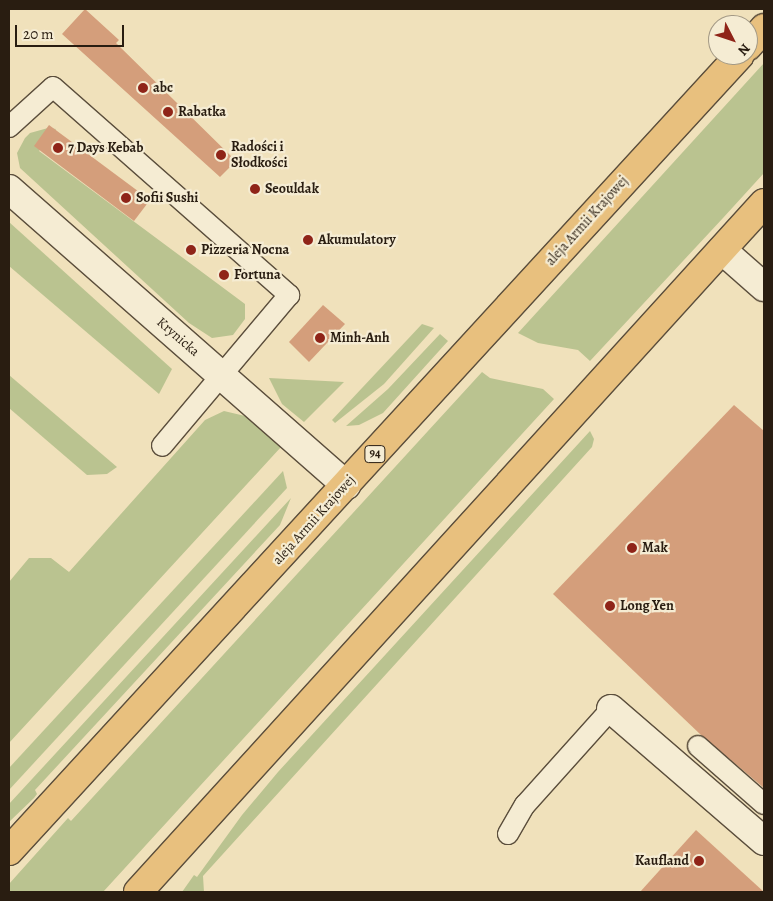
<!DOCTYPE html>
<html>
<head>
<meta charset="utf-8">
<style>
  body { margin:0 }
  #map { position:relative; width:773px; height:901px; overflow:hidden; background:#f0e1bb; font-family:Alegreya,serif }
  div>[style] { position:absolute }
  .green>* { inset:0; background:#bac390 }
  .building>* { inset:0; background:#d49e7b }
  .roads { filter:drop-shadow(1px 0 #5b4e3c) drop-shadow(-1px 0 #5b4e3c) drop-shadow(0 1px #5b4e3c) drop-shadow(0 -1px #5b4e3c) }
  .lane>* { height:20px; margin:-10px; padding:0 10px; transform-origin:10px; border-radius:10px; background:#f5ecd3 }
  .street>* { height:28px; margin:-14px; padding:0 14px; transform-origin:14px; border-radius:14px; background:#f5ecd3 }
  .primary>* { height:28px; margin:-14px; padding:0 14px; transform-origin:14px; border-radius:14px; background:#e8c07e }
  .dots>* { width:14px; height:14px; translate:-50% -50%; box-sizing:border-box; border:2px solid #f5ecd3; border-radius:50% }
  span { translate:-50% -50%; white-space:nowrap; text-align:center; line-height:1.15; -webkit-text-stroke:4.5px #f5ecd3; paint-order:stroke }
  .shield-label span { padding:1px 4px; background:#f5ecd3; border:1px solid; border-radius:4px; -webkit-text-stroke-width:0 }
  .shield-label { font-size:12px; color:#291d11; font-weight:700 }
  .poi-label { font-size:14px; color:#291d11; font-weight:700 }
  .left { translate:0 -50%; text-align:left }
  .right { translate:-100% -50%; text-align:right }
  .street-label { font-size:14px; color:#291d11 }
  .frame { position:absolute; inset:0; border:10px solid #291d11; pointer-events:none }
  .north { position:absolute; left:708px; top:15px; width:50px; height:50px; box-sizing:border-box; background:#f5ecd3; border:1px solid #a39985; border-radius:50%; rotate:131deg; font-size:14px; font-weight:700; line-height:20px; text-align:center; color:#291d11 }
  .north::after { content:''; display:block; margin:auto; width:18px; height:22px; background:#8f2418; clip-path:polygon(50% 0,100% 100%,50% 72%,0 100%) }
  .scale { position:absolute; left:15px; top:25px; width:109px; height:22px; box-sizing:border-box; border:2px solid #291d11; border-top:0; padding-left:6px; font-size:15px; line-height:18px; white-space:nowrap; color:#291d11; -webkit-text-stroke:4px #f5ecd3; paint-order:stroke }
</style>
</head>
<body>
<div id="map">
  <div class="green">
    <div style="clip-path:polygon(764px 63px,764px 173px,723px 218px,590px 361px,578px 350px,538px 343px,518px 333px)"></div>
    <div style="clip-path:polygon(48px 128px,56px 129px,39px 151px,245px 304px,245px 319px,233px 335px,212px 338px,189px 323px,20px 168px,17px 153px,25px 138px,30px 133px)"></div>
    <div style="clip-path:polygon(9px 222px,172px 369px,159px 394px,9px 266px)"></div>
    <div style="clip-path:polygon(422px 324px,434px 328px,384px 384px,335px 423px,332px 420px)"></div>
    <div style="clip-path:polygon(440px 334px,448px 341px,383px 413px,359px 425px,346px 426px,388px 389px)"></div>
    <div style="clip-path:polygon(482px 372px,490px 378px,543px 389px,554px 399px,103px 892px,9px 892px,9px 884px,68px 818px,71px 821px)"></div>
    <div style="clip-path:polygon(9px 375px,117px 467px,107px 474px,87px 475px,9px 408px)"></div>
    <div style="clip-path:polygon(269px 378px,344px 382px,304px 422px,282px 404px)"></div>
    <div style="clip-path:polygon(224px 411px,245px 416px,281px 447px,9px 743px,9px 582px,29px 558px,51px 558px,69px 572px,205px 420px)"></div>
    <div style="clip-path:polygon(590px 431px,594px 439px,592px 447px,203px 876px,204px 892px,182px 892px,194px 875px,197px 877px,242px 815px,278px 772px)"></div>
    <div style="clip-path:polygon(283px 471px,287px 488px,9px 790px,9px 768px)"></div>
    <div style="clip-path:polygon(291px 498px,280px 525px,35px 790px,37px 794px,34px 798px,9px 822px,9px 804px)"></div>
  </div>
  <div class="building">
    <div style="clip-path:polygon(85px 9px,119px 40px,116px 43px,236px 161px,220px 177px,62px 34px)"></div>
    <div style="clip-path:polygon(49px 125px,150px 200px,134px 221px,34px 146px)"></div>
    <div style="clip-path:polygon(323px 305px,345px 324px,309px 362px,289px 342px)"></div>
    <div style="clip-path:polygon(734px 405px,764px 431px,764px 788px,701px 735px,553px 594px)"></div>
    <div style="clip-path:polygon(696px 830px,764px 892px,640px 892px)"></div>
  </div>
  <div class="roads">
    <div class="lane">
      <div style="left:9px;top:127px;width:59px;rotate:-42.3deg"></div>
      <div style="left:53px;top:87px;width:315px;rotate:41.4deg"></div>
      <div style="left:289px;top:295px;width:197px;rotate:130.1deg"></div>
      <div style="left:698px;top:746px;width:88px;rotate:41.3deg"></div>
      <div style="left:508px;top:834px;width:34px;rotate:-60deg"></div>
      <div style="left:525px;top:805px;width:129px;rotate:-48.1deg"></div>
    </div>
    <div class="street">
      <div style="left:9px;top:189px;width:449px;rotate:41.3deg"></div>
      <div style="left:722px;top:250px;width:56px;rotate:41.4deg"></div>
      <div style="left:611px;top:709px;width:202px;rotate:40.8deg"></div>
    </div>
    <div class="primary">
      <div style="left:748px;top:46px;width:24px;rotate:-48deg"></div>
      <div style="left:9px;top:851px;width:1081px;rotate:-47.44deg"></div>
      <div style="left:138px;top:892px;width:931px;rotate:-47.74deg"></div>
    </div>
  </div>
  <div class="dots">
    <div style="left:143px;top:88px;background:#8f2418"></div>
    <div style="left:168px;top:112px;background:#8f2418"></div>
    <div style="left:58px;top:148px;background:#8f2418"></div>
    <div style="left:221px;top:155px;background:#8f2418"></div>
    <div style="left:255px;top:189px;background:#8f2418"></div>
    <div style="left:126px;top:198px;background:#8f2418"></div>
    <div style="left:308px;top:240px;background:#8f2418"></div>
    <div style="left:191px;top:250px;background:#8f2418"></div>
    <div style="left:224px;top:275px;background:#8f2418"></div>
    <div style="left:320px;top:338px;background:#8f2418"></div>
    <div style="left:632px;top:548px;background:#8f2418"></div>
    <div style="left:610px;top:606px;background:#8f2418"></div>
    <div style="left:699px;top:861px;background:#8f2418"></div>
  </div>
  <div class="shield-label">
    <span style="left:375px;top:454px">94</span>
  </div>
  <div class="poi-label">
    <span class="left" style="left:153px;top:88px">abc</span>
    <span class="left" style="left:178px;top:112px">Rabatka</span>
    <span class="left" style="left:231px;top:155px">Radości i<br>Słodkości</span>
    <span class="left" style="left:68px;top:148px">7 Days Kebab</span>
    <span class="left" style="left:265px;top:189px">Seouldak</span>
    <span class="left" style="left:136px;top:198px">Sofii Sushi</span>
    <span class="left" style="left:318px;top:240px">Akumulatory</span>
    <span class="left" style="left:201px;top:250px">Pizzeria Nocna</span>
    <span class="left" style="left:234px;top:275px">Fortuna</span>
    <span class="left" style="left:330px;top:338px">Minh-Anh</span>
    <span class="left" style="left:642px;top:548px">Mak</span>
    <span class="left" style="left:620px;top:606px">Long Yen</span>
    <span class="right" style="left:689px;top:861px">Kaufland</span>
  </div>
  <div class="street-label">
    <span style="left:587px;top:221px;rotate:-48deg">aleja Armii Krajowej</span>
    <span style="left:178px;top:337px;rotate:41deg">Krynicka</span>
    <span style="left:314px;top:520px;rotate:-48deg">aleja Armii Krajowej</span>
  </div>
  <div class="frame"></div>
  <div class="north">N</div>
  <div class="scale">20 m</div>
</div>
</body>
</html>
